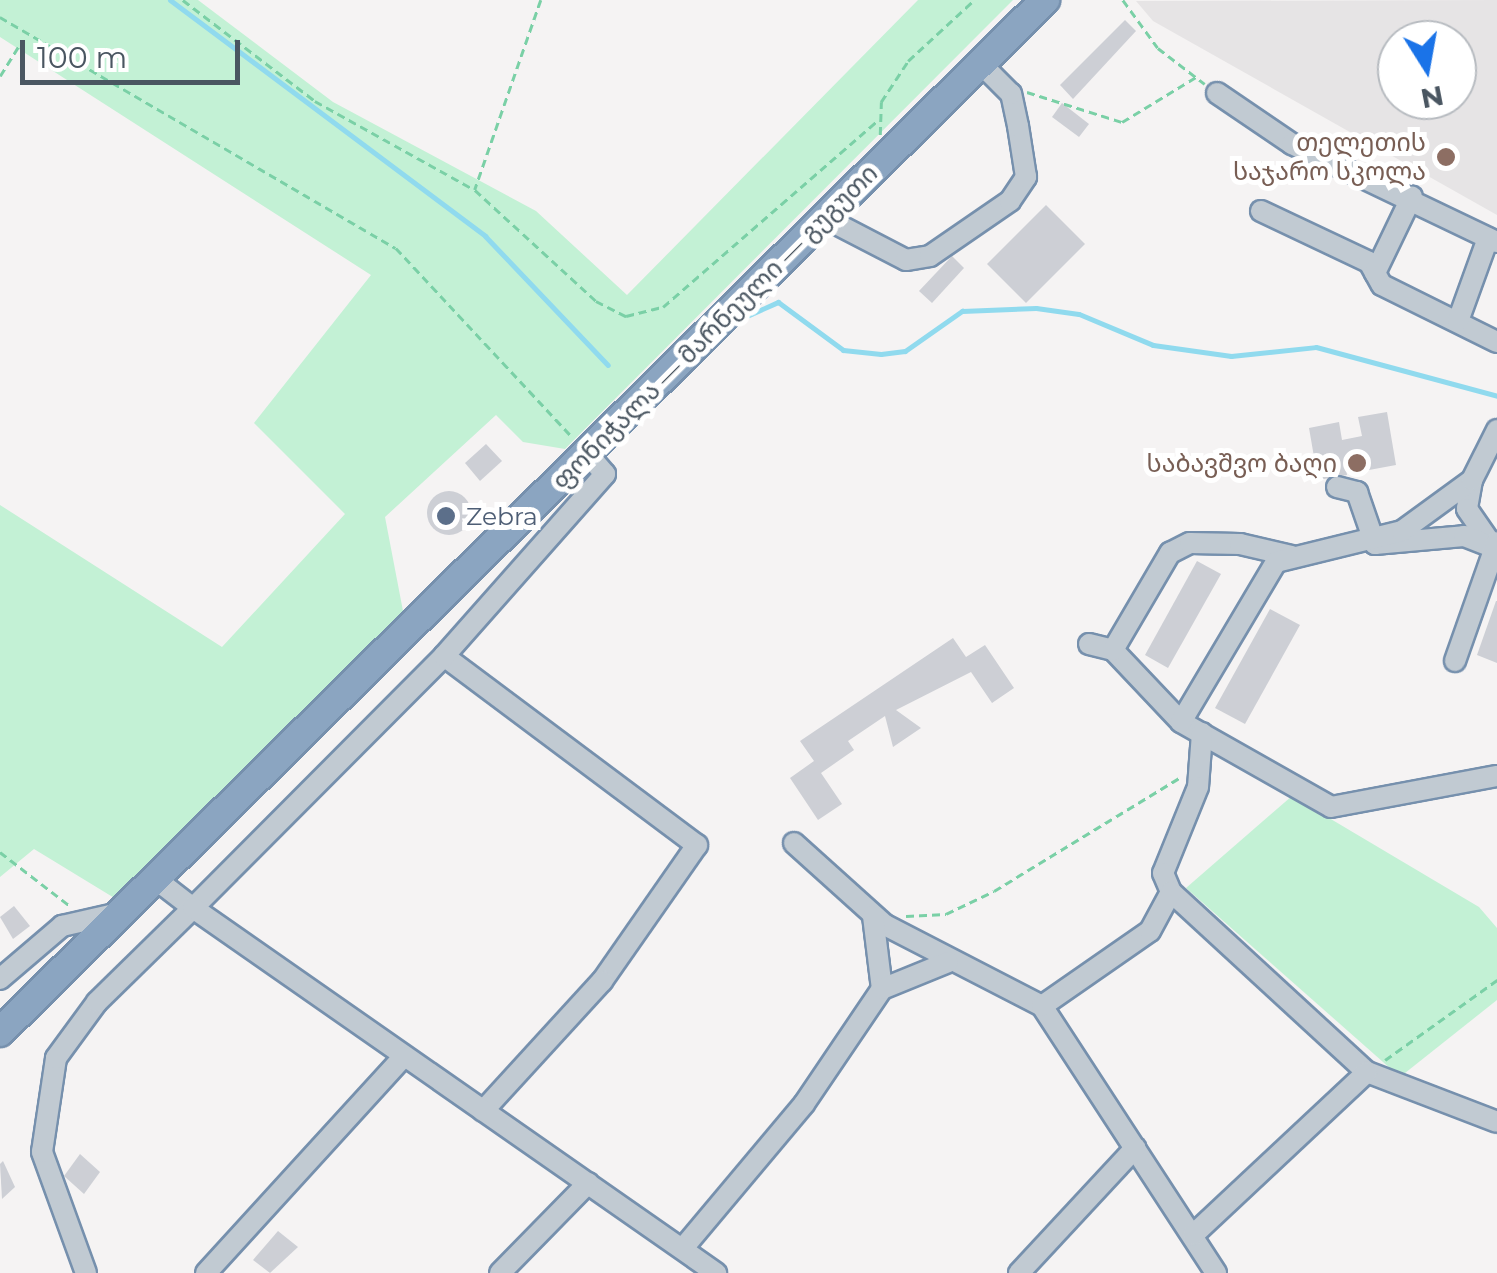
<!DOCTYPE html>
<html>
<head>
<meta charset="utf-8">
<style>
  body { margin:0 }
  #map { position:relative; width:1497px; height:1273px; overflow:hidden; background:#f5f3f3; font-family:Montserrat,"Noto Sans Georgian",sans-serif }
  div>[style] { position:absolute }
  .education>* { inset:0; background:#e6e4e5 }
  .green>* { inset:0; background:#c3f1d5 }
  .stream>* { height:5px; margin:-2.5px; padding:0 2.5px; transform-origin:2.5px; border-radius:2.5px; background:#90daee }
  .building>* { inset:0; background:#cdcfd5 }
  .round { border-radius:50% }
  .path>* { height:2.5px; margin-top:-1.25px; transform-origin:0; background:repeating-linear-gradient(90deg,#7ad0a6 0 8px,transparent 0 13px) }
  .roads { filter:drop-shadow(2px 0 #7690ad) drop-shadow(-2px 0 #7690ad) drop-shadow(0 2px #7690ad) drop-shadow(0 -2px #7690ad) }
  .minor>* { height:20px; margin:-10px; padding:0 10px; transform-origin:10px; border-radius:10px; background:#c1cad2 }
  .highway>* { height:28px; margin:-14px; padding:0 14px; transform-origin:14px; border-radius:14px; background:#8ba5c1 }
  .dots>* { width:28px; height:28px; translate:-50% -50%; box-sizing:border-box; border:5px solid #fff; border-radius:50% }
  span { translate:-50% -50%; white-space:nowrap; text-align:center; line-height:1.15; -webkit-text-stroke:10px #fff; paint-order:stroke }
  .education-label { font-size:25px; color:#785e54 }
  .right { translate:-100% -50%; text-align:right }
  .street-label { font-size:25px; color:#4a5661 }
  .service-label { font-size:25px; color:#4e5e75 }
  .left { translate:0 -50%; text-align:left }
  .north { position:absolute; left:1377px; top:20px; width:100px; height:100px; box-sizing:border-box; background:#fff; border:2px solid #b7bbc0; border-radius:50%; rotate:169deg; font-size:28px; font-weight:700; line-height:40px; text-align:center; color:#4a5661 }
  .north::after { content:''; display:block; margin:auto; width:35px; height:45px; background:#1a73e8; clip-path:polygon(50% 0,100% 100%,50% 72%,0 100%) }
  .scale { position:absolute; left:20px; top:40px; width:220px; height:45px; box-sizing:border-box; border:5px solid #4a5661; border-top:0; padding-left:12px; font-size:30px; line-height:35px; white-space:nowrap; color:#4a5661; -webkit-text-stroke:8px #fff; paint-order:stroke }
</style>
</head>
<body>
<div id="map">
  <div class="education">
    <div style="clip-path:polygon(evenodd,1497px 0,1497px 215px,1153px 21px,1136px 1px,1497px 0,1397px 40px,1457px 40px,1457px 100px,1397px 100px,1397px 40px)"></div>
  </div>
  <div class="green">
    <div style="clip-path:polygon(0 0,198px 0,333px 102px,536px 211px,627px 295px,918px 0,1013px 0,565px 449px,523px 442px,496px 415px,385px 517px,403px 611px,116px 899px,34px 849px,0 877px,0 505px,222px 647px,345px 514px,254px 423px,371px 275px,0 37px)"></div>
    <div style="clip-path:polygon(1292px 796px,1479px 907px,1497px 928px,1497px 1000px,1400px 1077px,1186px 888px)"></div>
  </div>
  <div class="stream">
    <div style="left:170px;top:0;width:394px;rotate:36.8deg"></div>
    <div style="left:485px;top:236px;width:178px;rotate:46.4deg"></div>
    <div style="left:740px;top:319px;width:42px;rotate:-24.1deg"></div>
    <div style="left:778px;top:302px;width:81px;rotate:36.4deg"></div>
    <div style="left:843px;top:350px;width:38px;rotate:6deg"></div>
    <div style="left:881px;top:354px;width:24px;rotate:-7deg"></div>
    <div style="left:905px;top:351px;width:70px;rotate:-35.1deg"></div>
    <div style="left:962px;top:311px;width:74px;rotate:-2.3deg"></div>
    <div style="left:1036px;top:308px;width:43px;rotate:7.9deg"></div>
    <div style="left:1079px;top:314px;width:80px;rotate:22.7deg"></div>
    <div style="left:1153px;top:345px;width:79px;rotate:8deg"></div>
    <div style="left:1231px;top:356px;width:85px;rotate:-6deg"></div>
    <div style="left:1316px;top:347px;width:188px;rotate:15.1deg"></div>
  </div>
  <div class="building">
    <div style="clip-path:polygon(1125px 20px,1136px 31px,1073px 99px,1060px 85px)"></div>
    <div style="clip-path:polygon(1062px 103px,1089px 124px,1079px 137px,1052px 117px)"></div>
    <div style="clip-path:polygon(1046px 205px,1085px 244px,1026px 303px,987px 264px)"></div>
    <div style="clip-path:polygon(952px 256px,964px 268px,932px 303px,919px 291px)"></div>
    <div style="clip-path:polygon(1387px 412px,1396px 465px,1369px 470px,1366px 453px,1344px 457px,1347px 475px,1318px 480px,1309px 428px,1339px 422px,1342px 440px,1362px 436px,1358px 417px)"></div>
    <div style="clip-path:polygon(486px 444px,502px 461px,480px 481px,465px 463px)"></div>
    <div class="round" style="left:427px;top:491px;width:44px;height:44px"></div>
    <div style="clip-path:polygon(1197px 561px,1221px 574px,1168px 668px,1145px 655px)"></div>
    <div style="clip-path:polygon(1496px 601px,1497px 601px,1497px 663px,1477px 655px)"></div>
    <div style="clip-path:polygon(1270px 609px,1300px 625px,1245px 724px,1215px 708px)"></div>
    <div style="clip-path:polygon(953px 638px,966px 657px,985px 645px,1014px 688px,992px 703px,971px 672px,896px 710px,921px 728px,893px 747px,885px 716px,848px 741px,854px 750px,821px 773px,842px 804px,818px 820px,790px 778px,814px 761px,800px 741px)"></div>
    <div style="clip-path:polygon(14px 906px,30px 926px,13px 939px,0 917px)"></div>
    <div style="clip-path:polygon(80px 1154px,100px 1172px,84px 1194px,64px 1176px)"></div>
    <div style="clip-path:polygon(3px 1161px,15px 1187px,2px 1199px,0 1164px)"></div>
    <div style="clip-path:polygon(278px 1231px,298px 1247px,270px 1273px,253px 1260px)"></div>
  </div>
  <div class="path">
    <div style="left:183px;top:0;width:166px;rotate:37.4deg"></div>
    <div style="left:315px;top:101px;width:181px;rotate:29.1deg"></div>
    <div style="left:541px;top:0;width:201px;rotate:109.2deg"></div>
    <div style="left:475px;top:190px;width:164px;rotate:42.5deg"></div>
    <div style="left:596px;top:301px;width:34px;rotate:27deg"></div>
    <div style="left:626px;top:316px;width:38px;rotate:-14deg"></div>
    <div style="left:663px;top:307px;width:286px;rotate:-41deg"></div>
    <div style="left:1123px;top:0;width:59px;rotate:53.9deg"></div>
    <div style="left:1158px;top:48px;width:59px;rotate:37.5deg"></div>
    <div style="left:0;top:17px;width:458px;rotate:30.3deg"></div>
    <div style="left:396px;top:248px;width:258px;rotate:47deg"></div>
    <div style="left:0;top:76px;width:36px;rotate:-58deg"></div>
    <div style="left:1027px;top:92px;width:100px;rotate:17.5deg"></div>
    <div style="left:1122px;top:122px;width:87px;rotate:-31.3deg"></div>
    <div style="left:880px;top:135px;width:33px;rotate:-88deg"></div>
    <div style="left:881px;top:102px;width:49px;rotate:-56.6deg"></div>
    <div style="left:908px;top:61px;width:90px;rotate:-42.7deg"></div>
    <div style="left:0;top:852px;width:88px;rotate:37.6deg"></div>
    <div style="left:906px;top:916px;width:40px;rotate:-2.9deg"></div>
    <div style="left:946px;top:914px;width:53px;rotate:-25.6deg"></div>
    <div style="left:994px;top:891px;width:219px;rotate:-31.4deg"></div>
    <div style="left:1385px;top:1060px;width:138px;rotate:-35.5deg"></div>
  </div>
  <div class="roads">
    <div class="minor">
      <div style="left:1217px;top:93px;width:91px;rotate:34.2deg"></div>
      <div style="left:1292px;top:144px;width:227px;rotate:25.6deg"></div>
      <div style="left:1261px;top:211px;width:119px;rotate:25.3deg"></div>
      <div style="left:1369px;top:262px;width:26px;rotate:61deg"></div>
      <div style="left:1382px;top:285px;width:128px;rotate:26.4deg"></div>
      <div style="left:825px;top:218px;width:91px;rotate:27.4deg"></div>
      <div style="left:906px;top:260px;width:24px;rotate:-9deg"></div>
      <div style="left:930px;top:256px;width:97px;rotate:-34.5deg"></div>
      <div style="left:1010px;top:201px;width:29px;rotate:-56deg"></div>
      <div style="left:1026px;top:177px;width:52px;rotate:-98.9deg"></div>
      <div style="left:1018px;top:126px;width:33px;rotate:-102deg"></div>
      <div style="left:1011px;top:94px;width:42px;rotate:-135deg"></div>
      <div style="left:1375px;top:273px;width:85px;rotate:-64.3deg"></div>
      <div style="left:1458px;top:321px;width:88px;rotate:-70.1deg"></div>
      <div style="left:1472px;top:480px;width:29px;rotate:100deg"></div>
      <div style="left:1467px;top:509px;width:44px;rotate:55.2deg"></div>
      <div style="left:1337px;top:487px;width:21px;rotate:14deg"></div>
      <div style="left:1357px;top:492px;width:55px;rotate:70.9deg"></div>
      <div style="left:1375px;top:544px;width:89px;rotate:-5.1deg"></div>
      <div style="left:1464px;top:536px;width:33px;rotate:21deg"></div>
      <div style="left:1089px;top:644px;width:25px;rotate:14deg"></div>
      <div style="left:1113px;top:650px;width:99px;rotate:46.6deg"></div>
      <div style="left:1181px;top:722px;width:172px;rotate:29.5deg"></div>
      <div style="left:1331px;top:807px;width:169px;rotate:-10.6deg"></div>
      <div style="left:1113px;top:650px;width:113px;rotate:-59.6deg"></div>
      <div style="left:1170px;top:553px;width:22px;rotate:-27deg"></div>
      <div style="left:1190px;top:543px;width:50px;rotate:1.1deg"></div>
      <div style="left:1240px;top:544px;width:53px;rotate:13deg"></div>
      <div style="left:444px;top:656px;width:316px;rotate:36.8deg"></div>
      <div style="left:697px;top:845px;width:166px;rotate:124.9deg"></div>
      <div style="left:602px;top:981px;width:176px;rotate:132.5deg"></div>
      <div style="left:1455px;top:661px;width:126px;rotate:-70.6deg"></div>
      <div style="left:1181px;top:722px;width:186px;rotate:-59.3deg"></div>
      <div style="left:1276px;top:562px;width:130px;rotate:-13.8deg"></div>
      <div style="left:1402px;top:531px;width:87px;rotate:-36.1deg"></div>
      <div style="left:1472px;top:480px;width:56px;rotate:-63.4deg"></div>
      <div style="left:1202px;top:733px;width:54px;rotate:94.2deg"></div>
      <div style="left:1198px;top:787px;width:93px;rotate:112.1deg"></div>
      <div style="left:1163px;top:873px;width:21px;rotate:67deg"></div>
      <div style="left:1171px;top:892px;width:266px;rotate:42.6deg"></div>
      <div style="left:1367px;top:1072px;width:139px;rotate:21deg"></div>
      <div style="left:794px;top:843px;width:122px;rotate:42deg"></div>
      <div style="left:885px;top:925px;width:177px;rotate:27.3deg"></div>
      <div style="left:1042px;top:1006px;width:319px;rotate:56.9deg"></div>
      <div style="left:158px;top:881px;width:44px;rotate:37.6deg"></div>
      <div style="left:193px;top:908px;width:356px;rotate:-45.1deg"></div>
      <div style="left:444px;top:656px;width:243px;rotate:-48.5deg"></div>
      <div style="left:605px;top:474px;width:28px;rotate:-131deg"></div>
      <div style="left:873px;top:916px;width:74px;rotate:83deg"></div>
      <div style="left:0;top:979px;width:82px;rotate:-40.5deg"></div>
      <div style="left:62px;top:926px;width:63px;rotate:-12.9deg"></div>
      <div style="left:1042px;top:1006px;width:131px;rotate:-34.8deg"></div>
      <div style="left:1150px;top:931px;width:44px;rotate:-61.7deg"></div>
      <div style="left:1193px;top:1235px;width:238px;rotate:-43.1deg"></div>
      <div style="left:684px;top:1247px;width:187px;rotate:-50deg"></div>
      <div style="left:804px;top:1104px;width:139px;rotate:-55.9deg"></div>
      <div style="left:882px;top:989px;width:71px;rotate:-22.2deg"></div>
      <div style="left:86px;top:1273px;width:129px;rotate:-110deg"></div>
      <div style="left:42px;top:1152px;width:95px;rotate:-81.5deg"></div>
      <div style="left:56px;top:1058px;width:69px;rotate:-53.8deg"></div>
      <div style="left:97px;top:1002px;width:134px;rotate:-44.4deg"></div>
      <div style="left:193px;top:908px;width:638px;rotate:34.91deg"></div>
      <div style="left:206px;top:1273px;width:292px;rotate:-47.6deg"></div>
      <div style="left:500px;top:1273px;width:126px;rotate:-45.6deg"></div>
      <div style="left:1019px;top:1273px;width:171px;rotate:-47.1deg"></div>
    </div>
    <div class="highway">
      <div style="left:0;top:1032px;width:1469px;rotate:-44.64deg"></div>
    </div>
  </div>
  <div class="dots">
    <div style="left:1446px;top:157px;background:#8d6e63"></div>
    <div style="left:1357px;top:463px;background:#8d6e63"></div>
    <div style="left:446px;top:516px;background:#5c6f8a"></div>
  </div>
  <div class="education-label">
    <span class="right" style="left:1426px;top:157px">თელეთის<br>საჯარო სკოლა</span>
    <span class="right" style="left:1337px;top:463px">საბავშვო ბაღი</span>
  </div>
  <div class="street-label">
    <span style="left:715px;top:327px;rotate:-45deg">ფონიჭალა — მარნეული — გუგუთი</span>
  </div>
  <div class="service-label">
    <span class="left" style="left:466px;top:516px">Zebra</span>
  </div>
  <div class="north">N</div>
  <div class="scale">100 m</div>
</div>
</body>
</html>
